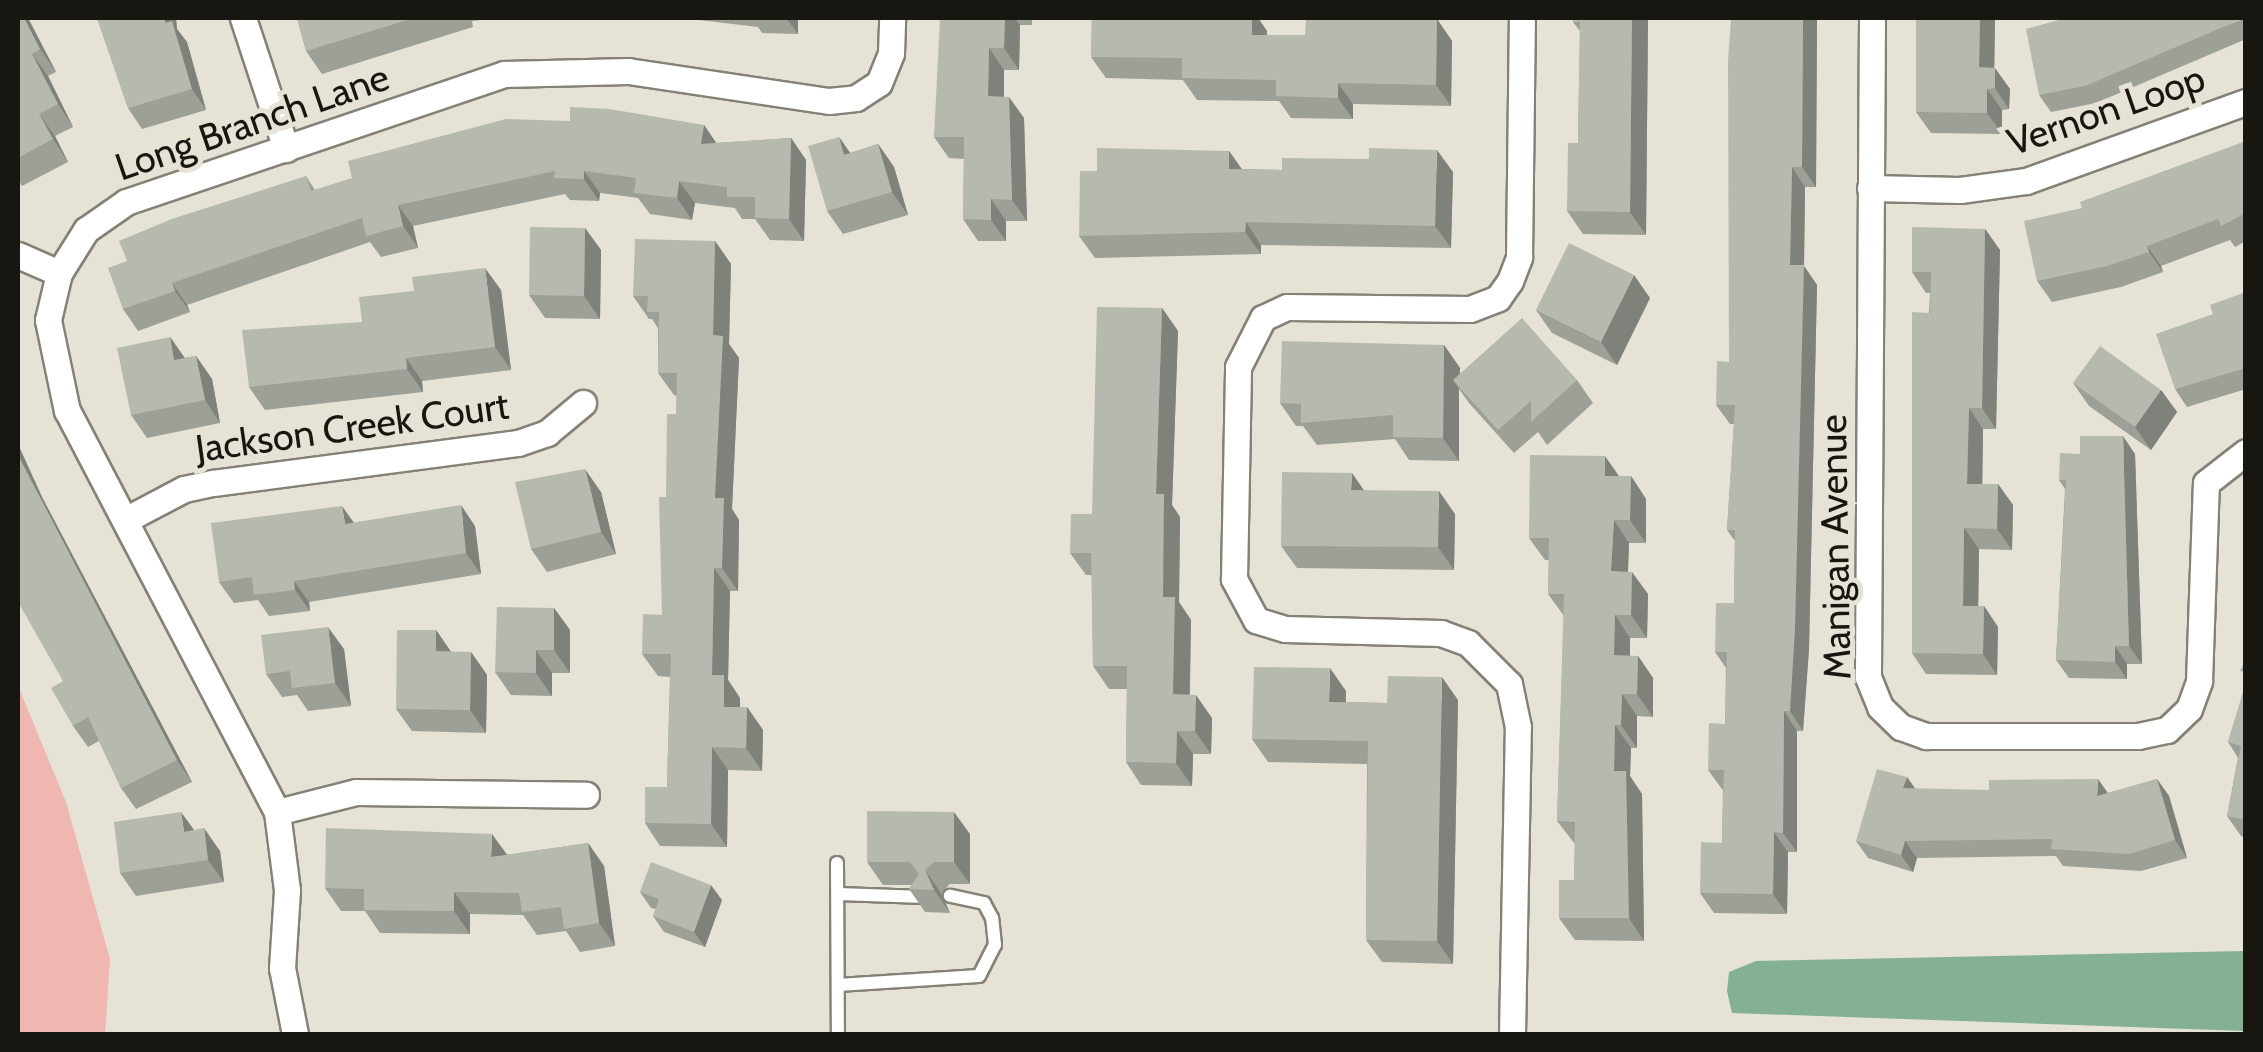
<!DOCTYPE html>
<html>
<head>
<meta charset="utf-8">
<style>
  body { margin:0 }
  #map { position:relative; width:2263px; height:1052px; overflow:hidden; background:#e6e2d5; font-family:Cabin,sans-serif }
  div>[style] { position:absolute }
  .green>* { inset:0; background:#efb7b0 }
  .water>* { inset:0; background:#83b192 }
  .roads { filter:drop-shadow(2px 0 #858176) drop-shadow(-2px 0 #858176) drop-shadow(0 2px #858176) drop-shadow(0 -2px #858176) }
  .service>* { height:12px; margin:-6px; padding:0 6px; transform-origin:6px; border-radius:6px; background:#fff }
  .minor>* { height:25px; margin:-12.5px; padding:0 12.5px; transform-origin:12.5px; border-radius:12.5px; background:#fff }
  .wall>* { inset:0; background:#9da096 }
  .shaded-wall>* { inset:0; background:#7f827a }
  .building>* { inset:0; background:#b6baae }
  span { translate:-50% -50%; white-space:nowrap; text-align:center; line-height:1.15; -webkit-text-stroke:10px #e6e2d5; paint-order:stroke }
  .street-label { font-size:38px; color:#171611 }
  .frame { position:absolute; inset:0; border:20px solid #171611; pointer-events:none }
</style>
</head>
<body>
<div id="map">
  <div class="green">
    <div style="clip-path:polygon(18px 686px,66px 802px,110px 959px,105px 1034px,18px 1034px)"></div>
  </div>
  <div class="water">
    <div style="clip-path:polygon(2245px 951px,2245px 1031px,1732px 1013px,1727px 991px,1729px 972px,1756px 961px)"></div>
  </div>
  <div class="roads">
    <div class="service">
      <div style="left:837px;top:863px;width:171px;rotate:89.7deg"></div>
      <div style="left:838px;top:894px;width:87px;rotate:2deg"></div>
      <div style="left:838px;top:985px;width:141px;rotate:-3.7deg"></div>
      <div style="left:979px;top:976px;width:35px;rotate:-63deg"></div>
      <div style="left:995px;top:945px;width:27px;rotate:-96deg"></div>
      <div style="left:992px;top:918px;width:17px;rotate:-118deg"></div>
      <div style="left:984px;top:903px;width:35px;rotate:-168deg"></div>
    </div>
    <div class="minor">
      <div style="left:243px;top:18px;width:138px;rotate:71.8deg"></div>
      <div style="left:1872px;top:18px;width:659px;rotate:90.35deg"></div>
      <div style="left:1868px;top:677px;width:32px;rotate:68deg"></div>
      <div style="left:1880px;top:707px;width:29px;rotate:44deg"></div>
      <div style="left:1901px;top:727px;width:27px;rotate:20deg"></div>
      <div style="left:1926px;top:736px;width:212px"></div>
      <div style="left:2138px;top:736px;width:30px;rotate:-12deg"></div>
      <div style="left:2167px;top:730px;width:30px;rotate:-44deg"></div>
      <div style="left:2189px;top:709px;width:30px;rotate:-70deg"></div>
      <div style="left:2199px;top:681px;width:198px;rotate:-88deg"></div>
      <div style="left:2206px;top:483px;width:51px;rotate:-37.8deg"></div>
      <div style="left:1870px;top:188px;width:90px;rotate:1.3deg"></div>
      <div style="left:1960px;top:190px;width:67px;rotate:-7.8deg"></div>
      <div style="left:2026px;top:181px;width:234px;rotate:-19.8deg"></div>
      <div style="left:18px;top:255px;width:45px;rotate:23.7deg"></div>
      <div style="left:127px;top:519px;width:64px;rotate:-27.8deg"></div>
      <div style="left:184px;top:489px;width:30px;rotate:-12deg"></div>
      <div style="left:213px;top:483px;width:308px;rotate:-7.5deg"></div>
      <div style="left:518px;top:443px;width:31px;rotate:-19deg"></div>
      <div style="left:547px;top:433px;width:47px;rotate:-39.8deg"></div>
      <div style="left:277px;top:812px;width:81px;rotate:-14.2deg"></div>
      <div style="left:356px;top:792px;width:230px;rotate:0.7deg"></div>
      <div style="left:295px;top:1034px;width:67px;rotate:-101.1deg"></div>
      <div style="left:282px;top:968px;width:78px;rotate:-86.3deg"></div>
      <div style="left:287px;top:890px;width:79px;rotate:-97.3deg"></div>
      <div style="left:277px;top:812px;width:453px;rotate:-117.6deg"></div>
      <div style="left:67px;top:411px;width:93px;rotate:-101.8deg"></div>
      <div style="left:48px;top:320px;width:48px;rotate:-76.8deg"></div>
      <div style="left:59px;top:273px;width:51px;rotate:-57.9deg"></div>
      <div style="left:86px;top:230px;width:49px;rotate:-35deg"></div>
      <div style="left:126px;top:202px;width:399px;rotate:-18.7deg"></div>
      <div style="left:504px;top:74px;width:124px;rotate:-1.4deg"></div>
      <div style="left:628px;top:71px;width:203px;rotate:8.5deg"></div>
      <div style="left:829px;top:101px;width:27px;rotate:-6deg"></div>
      <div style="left:856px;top:98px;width:27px;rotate:-33deg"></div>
      <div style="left:879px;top:83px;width:32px;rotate:-68deg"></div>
      <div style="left:891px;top:53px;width:35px;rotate:-88deg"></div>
      <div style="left:1512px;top:1034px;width:307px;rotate:-88.9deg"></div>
      <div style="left:1518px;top:727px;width:44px;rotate:-101.8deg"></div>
      <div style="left:1509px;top:684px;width:58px;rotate:-135deg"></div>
      <div style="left:1468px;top:643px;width:29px;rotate:-160deg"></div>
      <div style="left:1441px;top:633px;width:156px;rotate:-178.5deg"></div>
      <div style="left:1285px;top:629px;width:30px;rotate:-163deg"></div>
      <div style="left:1256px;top:620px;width:47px;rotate:-118.2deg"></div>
      <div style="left:1234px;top:579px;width:212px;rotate:-88.9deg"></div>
      <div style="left:1238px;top:367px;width:55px;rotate:-63deg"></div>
      <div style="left:1263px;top:318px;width:26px;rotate:-25deg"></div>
      <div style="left:1287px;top:307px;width:183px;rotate:0.6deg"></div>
      <div style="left:1470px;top:309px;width:30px;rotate:-21deg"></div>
      <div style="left:1498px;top:298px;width:21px;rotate:-55deg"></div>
      <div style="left:1510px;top:281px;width:26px;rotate:-69deg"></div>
      <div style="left:1519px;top:257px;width:239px;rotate:-89.3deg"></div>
    </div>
  </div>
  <div class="wall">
    <div style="clip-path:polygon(18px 18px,28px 18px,56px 72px,48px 76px,73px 127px,55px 136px,68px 162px,22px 186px,18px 179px)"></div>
    <div style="clip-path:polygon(97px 18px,176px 18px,177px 29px,187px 42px,206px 110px,142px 129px,128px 108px)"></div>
    <div style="clip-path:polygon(297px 18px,499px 18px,472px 21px,473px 27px,322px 74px,306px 51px)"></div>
    <div style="clip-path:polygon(682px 18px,798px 18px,798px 34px,762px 33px,758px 27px)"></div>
    <div style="clip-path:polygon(948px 18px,1032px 18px,1032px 25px,1020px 25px,1019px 70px,1004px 70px,1004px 97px,1024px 118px,1027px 221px,1006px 221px,1006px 241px,978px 241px,963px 219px,964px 159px,949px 158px,934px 137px)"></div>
    <div style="clip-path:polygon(1092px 18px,1258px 18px,1267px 31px,1267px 35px,1305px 35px,1437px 19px,1452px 41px,1451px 106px,1353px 104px,1353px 119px,1291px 118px,1279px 101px,1197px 100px,1183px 80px,1106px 78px,1091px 57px)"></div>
    <div style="clip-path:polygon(1648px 18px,1646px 235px,1583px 234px,1567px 211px,1578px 143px,1580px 31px,1573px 22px)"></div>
    <div style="clip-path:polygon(1731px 18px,1817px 18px,1816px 187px,1805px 187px,1804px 266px,1817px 285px,1809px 649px,1803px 731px,1797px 731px,1797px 852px,1788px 852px,1787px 914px,1714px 913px,1700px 893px,1722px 843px,1723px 790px,1722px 789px,1708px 770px,1725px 724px,1726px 668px,1715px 652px,1734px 603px,1735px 541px,1727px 530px,1734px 424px,1730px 424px,1716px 405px,1729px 362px)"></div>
    <div style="clip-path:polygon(1916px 18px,1995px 18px,1994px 68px,2010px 89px,2009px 109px,2002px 110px,2002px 134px,1931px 133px,1916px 112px)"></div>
    <div style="clip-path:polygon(2246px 18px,2246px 39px,2096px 103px,2051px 112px,2039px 95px)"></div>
    <div style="clip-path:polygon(704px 125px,716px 143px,791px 138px,806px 160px,804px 241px,770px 240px,755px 219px,742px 219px,735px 208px,695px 203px,692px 220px,650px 214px,638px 198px,600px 193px,599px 201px,570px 200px,565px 194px,413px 226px,418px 248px,381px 257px,370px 242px,187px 305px,190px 312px,138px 331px,123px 309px,127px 261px,306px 176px,315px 190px)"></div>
    <div style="clip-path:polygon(839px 137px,850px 153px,878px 144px,894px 167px,908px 215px,843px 234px,827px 211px)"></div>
    <div style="clip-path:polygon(2246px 141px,2246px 241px,2235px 247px,2230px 240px,2161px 266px,2163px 272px,2121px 287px,2052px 302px,2037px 281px,2082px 208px)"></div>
    <div style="clip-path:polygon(1229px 151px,1242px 169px,1282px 170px,1369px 159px,1453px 172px,1451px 248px,1261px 245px,1261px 254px,1095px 258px,1079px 236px,1097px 171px)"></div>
    <div style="clip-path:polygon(585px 228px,601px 250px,600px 319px,545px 318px,529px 295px)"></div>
    <div style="clip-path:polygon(1985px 229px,2000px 250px,1996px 429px,1983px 429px,1982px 484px,1998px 484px,2013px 505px,2012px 550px,1979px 549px,1978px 606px,1984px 606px,1998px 627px,1997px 675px,1926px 674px,1912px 653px,1930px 293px,1926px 293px,1912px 272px)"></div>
    <div style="clip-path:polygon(715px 241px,731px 264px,729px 344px,739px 358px,732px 509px,739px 520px,738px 591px,730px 591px,728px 680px,740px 698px,740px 707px,747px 707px,763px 730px,762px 771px,728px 770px,727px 847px,660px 846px,645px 823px,667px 787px,670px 677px,658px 676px,642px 654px,662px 615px,666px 497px,676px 414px,677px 396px,674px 395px,658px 373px,658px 328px,652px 319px,649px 319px,633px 296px)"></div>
    <div style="clip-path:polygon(501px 290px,511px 370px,422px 381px,423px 392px,265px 410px,249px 387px,362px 322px)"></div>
    <div style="clip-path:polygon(2246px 292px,2246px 389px,2187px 407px,2175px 389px,2213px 314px)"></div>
    <div style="clip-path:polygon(1650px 298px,1617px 365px,1552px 333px,1536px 310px)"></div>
    <div style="clip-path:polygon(1162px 308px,1178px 331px,1172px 505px,1180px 517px,1179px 602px,1191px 620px,1190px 695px,1212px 718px,1211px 754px,1193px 754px,1192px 786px,1141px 785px,1126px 762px,1127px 689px,1109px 689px,1093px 666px,1092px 575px,1086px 575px,1070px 553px,1092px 514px)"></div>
    <div style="clip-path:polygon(170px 337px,185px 358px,196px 356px,212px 379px,220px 423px,147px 438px,131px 415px)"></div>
    <div style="clip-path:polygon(1444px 345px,1460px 368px,1460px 374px,1577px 380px,1593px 403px,1547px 445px,1538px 432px,1514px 453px,1469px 403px,1459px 389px,1459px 461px,1409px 460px,1395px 439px,1317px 445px,1303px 426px,1296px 426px,1280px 403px)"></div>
    <div style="clip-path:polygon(2073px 383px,2161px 390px,2177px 412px,2151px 450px,2089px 406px)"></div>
    <div style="clip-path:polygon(2135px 454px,2142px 664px,2127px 664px,2127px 679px,2069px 678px,2056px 660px,2065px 489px,2059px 480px)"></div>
    <div style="clip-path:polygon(1619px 476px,1631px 476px,1646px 499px,1646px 543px,1629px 543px,1628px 572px,1648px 594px,1647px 638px,1630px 638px,1630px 656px,1638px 656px,1653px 678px,1653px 717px,1637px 716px,1637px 748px,1631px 748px,1630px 776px,1642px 794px,1644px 941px,1575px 940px,1559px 918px,1574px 880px,1575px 844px,1557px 821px,1564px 616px,1548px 594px,1549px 560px,1545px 560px,1529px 538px)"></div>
    <div style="clip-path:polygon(1363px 490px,1455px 514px,1454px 570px,1297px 568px,1281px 546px)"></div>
    <div style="clip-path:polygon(601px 492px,616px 554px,547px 572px,531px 549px)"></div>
    <div style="clip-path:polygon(43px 499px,192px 782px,136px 809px,121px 788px,99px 741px,88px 747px,73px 726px,63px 681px)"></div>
    <div style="clip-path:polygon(354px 523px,475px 526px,481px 574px,309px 602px,310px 611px,269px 616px,258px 600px,234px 603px,219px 582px)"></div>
    <div style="clip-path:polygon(554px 608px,570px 630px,570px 673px,552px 673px,552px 696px,511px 695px,495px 672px)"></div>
    <div style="clip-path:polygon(436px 630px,451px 652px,471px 652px,487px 675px,486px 733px,412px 731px,396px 709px)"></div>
    <div style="clip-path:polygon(344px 649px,351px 706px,308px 711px,297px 695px,282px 697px,266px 674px)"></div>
    <div style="clip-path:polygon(2246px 683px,2246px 837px,2241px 836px,2227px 816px,2238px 758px,2228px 742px)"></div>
    <div style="clip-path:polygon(1346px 691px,1346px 702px,1387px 703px,1458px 700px,1453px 964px,1382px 962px,1366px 940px,1367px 764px,1268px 762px,1252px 739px)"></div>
    <div style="clip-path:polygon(1907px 777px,1915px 789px,2108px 793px,2157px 779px,2169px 796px,2187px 858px,2141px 871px,2063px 866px,2056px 856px,1917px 858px,1913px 872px,1868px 858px,1856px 841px)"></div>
    <div style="clip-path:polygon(194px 830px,220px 851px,224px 882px,136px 896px,120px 873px)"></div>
    <div style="clip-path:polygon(970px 834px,970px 884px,950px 884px,941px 893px,950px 913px,925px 912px,909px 889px,912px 885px,883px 885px,867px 862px)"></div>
    <div style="clip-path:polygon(588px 843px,604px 866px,615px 946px,580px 952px,566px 931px,537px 935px,523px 915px,470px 914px,470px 934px,380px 933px,365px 911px,341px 911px,325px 888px,506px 855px)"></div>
    <div style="clip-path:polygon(640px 892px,722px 900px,705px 947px,664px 932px,653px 916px,656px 909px,651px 908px)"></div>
  </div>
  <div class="shaded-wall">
    <div style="clip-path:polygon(24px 18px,28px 18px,56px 72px,40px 49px)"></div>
    <div style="clip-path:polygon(164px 18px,176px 18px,177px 29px,187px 42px,206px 110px,192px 89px)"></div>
    <div style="clip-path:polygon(786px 18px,798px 18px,798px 34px)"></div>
    <div style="clip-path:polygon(1005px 18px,1015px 18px,1020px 25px,1019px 70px,1004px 48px)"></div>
    <div style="clip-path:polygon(1252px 18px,1258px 18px,1267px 31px,1267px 56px,1252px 35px)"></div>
    <div style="clip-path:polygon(1632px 18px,1648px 18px,1646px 235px,1630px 212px)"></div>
    <div style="clip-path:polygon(1803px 18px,1817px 18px,1816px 187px,1802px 167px)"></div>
    <div style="clip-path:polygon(1980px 18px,1995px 18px,1994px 88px,1979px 67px)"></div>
    <div style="clip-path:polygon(1437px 19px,1452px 41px,1451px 106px,1436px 85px)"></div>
    <div style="clip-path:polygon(989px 48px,1004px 70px,1004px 118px,988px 96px)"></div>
    <div style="clip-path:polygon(32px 54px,48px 76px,73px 127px,58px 104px)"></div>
    <div style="clip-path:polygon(1995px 68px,2010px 89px,2009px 109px,1995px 88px)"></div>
    <div style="clip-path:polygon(1338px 83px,1353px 104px,1353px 119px,1338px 98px)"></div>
    <div style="clip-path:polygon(1987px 89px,2002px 110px,2002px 134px,1987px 113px)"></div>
    <div style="clip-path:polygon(1009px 97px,1024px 118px,1027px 221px,1012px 200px)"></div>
    <div style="clip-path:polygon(39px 114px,55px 136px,68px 162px,53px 139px)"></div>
    <div style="clip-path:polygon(704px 125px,719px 147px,701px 144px)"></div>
    <div style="clip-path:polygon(839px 137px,855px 160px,844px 155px)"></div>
    <div style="clip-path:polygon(791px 138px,806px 160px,804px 241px,789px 219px)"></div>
    <div style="clip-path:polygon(878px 144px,894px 167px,908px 215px,892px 192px)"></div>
    <div style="clip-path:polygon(1437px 150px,1453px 172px,1451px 248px,1435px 226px)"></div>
    <div style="clip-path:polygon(1229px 151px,1245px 174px,1229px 169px)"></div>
    <div style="clip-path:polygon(1792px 167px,1805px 187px,1804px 266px,1817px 285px,1809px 649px,1803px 731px,1790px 711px,1790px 265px)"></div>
    <div style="clip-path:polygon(584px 171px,600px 193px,599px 201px,584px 179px)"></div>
    <div style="clip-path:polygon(679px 181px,695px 203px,692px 220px,677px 198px)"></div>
    <div style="clip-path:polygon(991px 199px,1006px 221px,1006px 241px,991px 220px)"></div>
    <div style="clip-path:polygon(398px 205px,413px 226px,418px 248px,403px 226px)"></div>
    <div style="clip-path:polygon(1246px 222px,1261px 245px,1261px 254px,1245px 232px)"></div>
    <div style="clip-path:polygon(585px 228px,601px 250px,600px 319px,584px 296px)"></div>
    <div style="clip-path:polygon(1985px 229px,2000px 250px,1996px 429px,1982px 408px)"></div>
    <div style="clip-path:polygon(715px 241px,731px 264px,729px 344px,739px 358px,732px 509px,739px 520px,738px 591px,722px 568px,715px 498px,713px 335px)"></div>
    <div style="clip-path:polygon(2147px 246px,2161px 266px,2163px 272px,2149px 252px)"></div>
    <div style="clip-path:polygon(485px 268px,501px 290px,511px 370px,495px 347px)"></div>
    <div style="clip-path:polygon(1634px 275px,1650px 298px,1617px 365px,1601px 342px)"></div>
    <div style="clip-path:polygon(172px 283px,187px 305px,190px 312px,175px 291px)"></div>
    <div style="clip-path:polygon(1162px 308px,1178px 331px,1172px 505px,1180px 517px,1179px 602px,1191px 620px,1189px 717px,1173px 694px,1163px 597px,1156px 494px)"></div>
    <div style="clip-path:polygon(170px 337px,186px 360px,174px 360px)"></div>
    <div style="clip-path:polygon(1444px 345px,1460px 368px,1459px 387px,1453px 380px,1459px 389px,1459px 461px,1443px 438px)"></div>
    <div style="clip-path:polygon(196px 356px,212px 379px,220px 423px,205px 400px)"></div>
    <div style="clip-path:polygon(406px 358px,422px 381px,423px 392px,407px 369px)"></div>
    <div style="clip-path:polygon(2161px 390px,2177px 412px,2151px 450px,2135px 427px)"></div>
    <div style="clip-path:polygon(1969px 408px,1983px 429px,1982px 505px,1967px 484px)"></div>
    <div style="clip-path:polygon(2123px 436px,2135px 454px,2142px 664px,2129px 646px)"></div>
    <div style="clip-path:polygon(18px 444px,43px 499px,192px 782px,177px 760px,28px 478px,18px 455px)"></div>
    <div style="clip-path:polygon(1605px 456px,1621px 479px,1605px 476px)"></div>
    <div style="clip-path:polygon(585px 469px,601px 492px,616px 554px,601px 532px)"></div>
    <div style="clip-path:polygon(1352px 473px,1368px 496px,1351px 490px)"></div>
    <div style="clip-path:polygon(1631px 476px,1646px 499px,1646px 543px,1630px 520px)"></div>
    <div style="clip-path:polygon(1998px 484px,2013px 505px,2012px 550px,1997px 529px)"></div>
    <div style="clip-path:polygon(1439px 491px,1455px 514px,1454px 570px,1438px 547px)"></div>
    <div style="clip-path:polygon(461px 505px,475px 526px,481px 574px,466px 553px)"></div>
    <div style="clip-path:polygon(342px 506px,357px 527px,345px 524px)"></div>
    <div style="clip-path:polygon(1614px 520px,1629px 543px,1627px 594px,1611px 571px)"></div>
    <div style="clip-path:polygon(1964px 528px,1979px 549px,1978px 627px,1963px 606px)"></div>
    <div style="clip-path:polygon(714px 568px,730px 591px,728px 680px,740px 698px,740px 730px,724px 707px,712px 675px)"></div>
    <div style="clip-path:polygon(1632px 572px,1648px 594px,1647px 638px,1631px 615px)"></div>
    <div style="clip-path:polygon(294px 581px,309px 602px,310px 611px,295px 590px)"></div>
    <div style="clip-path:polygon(1984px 606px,1998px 627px,1997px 675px,1983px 654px)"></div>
    <div style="clip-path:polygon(554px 608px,570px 630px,570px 673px,554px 650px)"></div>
    <div style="clip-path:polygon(1615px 615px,1630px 638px,1630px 678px,1614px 655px)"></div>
    <div style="clip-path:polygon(328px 627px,344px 649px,351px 706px,335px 683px)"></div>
    <div style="clip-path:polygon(436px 630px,452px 653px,436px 651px)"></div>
    <div style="clip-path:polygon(2115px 646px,2127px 664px,2127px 679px,2115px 662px)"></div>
    <div style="clip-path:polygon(536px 650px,552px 673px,552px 696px,536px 673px)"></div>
    <div style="clip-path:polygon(471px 652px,487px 675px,486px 733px,470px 710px)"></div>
    <div style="clip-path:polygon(1638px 656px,1653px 678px,1653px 717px,1637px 694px)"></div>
    <div style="clip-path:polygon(1330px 668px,1346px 691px,1345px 725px,1329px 702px)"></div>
    <div style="clip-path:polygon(1442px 677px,1458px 700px,1453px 964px,1437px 941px)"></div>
    <div style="clip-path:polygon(1622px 694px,1637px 716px,1637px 748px,1621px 725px)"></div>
    <div style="clip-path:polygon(1196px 695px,1212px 718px,1211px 754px,1195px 731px)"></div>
    <div style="clip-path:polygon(747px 707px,763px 730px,762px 771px,746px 748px)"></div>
    <div style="clip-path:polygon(1784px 711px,1797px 731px,1797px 852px,1783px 833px)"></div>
    <div style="clip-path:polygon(1615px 725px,1631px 748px,1630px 776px,1642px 794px,1644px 941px,1629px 918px,1614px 771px)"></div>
    <div style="clip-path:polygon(1177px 731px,1193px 754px,1192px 786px,1176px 763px)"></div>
    <div style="clip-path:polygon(712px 747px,728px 770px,727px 847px,711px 824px)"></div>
    <div style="clip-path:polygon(1907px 777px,1919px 794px,1903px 788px)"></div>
    <div style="clip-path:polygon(2098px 779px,2110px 796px,2097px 796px)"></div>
    <div style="clip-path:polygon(2157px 779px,2169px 796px,2187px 858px,2175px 840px)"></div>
    <div style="clip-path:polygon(181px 812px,197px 834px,184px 832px)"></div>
    <div style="clip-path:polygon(954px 812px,970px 834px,970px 884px,954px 862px)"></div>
    <div style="clip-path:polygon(204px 828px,220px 851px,224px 882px,208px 860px)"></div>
    <div style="clip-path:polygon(1774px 832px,1788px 852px,1787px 914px,1773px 894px)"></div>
    <div style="clip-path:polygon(492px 834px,508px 856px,491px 857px)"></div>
    <div style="clip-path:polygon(1905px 841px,1917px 858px,1913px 872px,1901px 855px)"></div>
    <div style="clip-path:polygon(588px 843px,604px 866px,615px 946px,599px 923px)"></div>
    <div style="clip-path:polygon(925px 870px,941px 893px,950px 913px,934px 890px)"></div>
    <div style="clip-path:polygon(711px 885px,722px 900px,705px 947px,694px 932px)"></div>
    <div style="clip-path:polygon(454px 892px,470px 914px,470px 934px,454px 911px)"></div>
  </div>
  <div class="building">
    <div style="clip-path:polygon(18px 18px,24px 18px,40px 49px,32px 54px,58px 104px,39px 114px,53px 139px,18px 158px)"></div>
    <div style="clip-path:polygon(97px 18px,164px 18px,165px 23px,172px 21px,192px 89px,128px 108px)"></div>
    <div style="clip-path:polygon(297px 18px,414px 18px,306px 51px)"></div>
    <div style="clip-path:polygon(948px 18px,1005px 18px,1004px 48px,989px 48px,988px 96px,1009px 97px,1012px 200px,991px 199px,991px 220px,963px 219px,964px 137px,934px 137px,940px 19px,948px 20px)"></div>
    <div style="clip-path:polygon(1092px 18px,1252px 18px,1252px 35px,1305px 35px,1306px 19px,1437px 19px,1436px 85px,1338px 83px,1338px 98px,1276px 96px,1276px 80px,1182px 78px,1182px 58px,1091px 57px)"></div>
    <div style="clip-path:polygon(1573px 18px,1632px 18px,1630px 212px,1567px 211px,1568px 143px,1578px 143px,1580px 22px,1573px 22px)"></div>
    <div style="clip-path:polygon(1731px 18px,1803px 18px,1802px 167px,1792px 167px,1790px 265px,1804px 265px,1795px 629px,1790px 711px,1784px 711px,1783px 833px,1774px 832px,1773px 894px,1700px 893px,1701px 842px,1722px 843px,1724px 770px,1708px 770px,1709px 723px,1725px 724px,1727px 652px,1715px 652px,1716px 603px,1734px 603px,1735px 530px,1727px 530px,1735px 405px,1716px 405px,1717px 361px,1729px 362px,1728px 61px)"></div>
    <div style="clip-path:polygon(1916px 18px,1980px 18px,1979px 67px,1995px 68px,1995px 88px,1987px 89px,1987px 113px,1916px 112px)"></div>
    <div style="clip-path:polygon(2066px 18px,2244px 18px,2085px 86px,2039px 95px,2026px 29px)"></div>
    <div style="clip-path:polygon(570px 107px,609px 109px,704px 125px,701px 144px,791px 138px,789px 219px,755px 218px,755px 197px,727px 197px,727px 187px,679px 181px,677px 198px,634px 193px,636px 178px,584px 171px,584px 179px,554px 178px,555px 171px,398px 205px,403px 226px,366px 236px,362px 218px,172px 283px,175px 291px,123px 309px,108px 268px,127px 261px,119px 241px,172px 219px,306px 176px,311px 191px,352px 178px,348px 161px,506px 119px,570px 121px)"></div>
    <div style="clip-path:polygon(839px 137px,844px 155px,878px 144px,892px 192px,827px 211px,808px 146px)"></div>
    <div style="clip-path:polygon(2246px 141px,2246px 213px,2221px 226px,2218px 219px,2147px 246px,2149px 252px,2107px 266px,2037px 281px,2024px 221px,2082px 208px,2080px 202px)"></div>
    <div style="clip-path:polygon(1097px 148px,1229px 151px,1229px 169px,1282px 170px,1282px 158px,1369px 159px,1369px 148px,1437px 150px,1435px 226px,1246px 222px,1245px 232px,1079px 236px,1080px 171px,1097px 171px)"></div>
    <div style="clip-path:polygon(530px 227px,585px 228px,584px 296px,529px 295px)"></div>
    <div style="clip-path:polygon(1912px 227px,1985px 229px,1982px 408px,1969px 408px,1967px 484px,1998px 484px,1997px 529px,1964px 528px,1963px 606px,1984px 606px,1983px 654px,1912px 653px,1912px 312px,1930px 313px,1931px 272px,1912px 272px)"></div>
    <div style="clip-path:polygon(635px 239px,715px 241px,713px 335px,723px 336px,715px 498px,724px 498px,722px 568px,714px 568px,712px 675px,724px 675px,724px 707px,747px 707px,746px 748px,712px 747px,711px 824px,645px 823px,645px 787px,667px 787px,671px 654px,642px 654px,643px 614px,662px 615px,659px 497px,666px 497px,667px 414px,676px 414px,677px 373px,658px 373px,659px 312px,647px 312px,648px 296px,633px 296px)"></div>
    <div style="clip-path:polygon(1569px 243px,1634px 275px,1601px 342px,1536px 310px)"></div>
    <div style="clip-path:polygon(485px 268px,495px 347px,406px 358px,407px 369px,249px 387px,242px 330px,362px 322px,359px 297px,414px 291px,412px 277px)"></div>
    <div style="clip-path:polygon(2246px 292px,2246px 368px,2175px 389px,2156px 334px,2213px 314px,2210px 305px)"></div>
    <div style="clip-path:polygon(1097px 307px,1162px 308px,1156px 494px,1164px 494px,1163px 597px,1175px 597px,1173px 694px,1196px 695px,1195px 731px,1177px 731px,1176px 763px,1126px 762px,1127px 666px,1093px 666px,1091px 553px,1070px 553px,1071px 514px,1092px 514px)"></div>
    <div style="clip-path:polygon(1522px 318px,1577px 380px,1531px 422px,1531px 401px,1498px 430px,1453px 380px)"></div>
    <div style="clip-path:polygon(170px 337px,174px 360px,196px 356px,205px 400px,131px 415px,117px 348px)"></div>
    <div style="clip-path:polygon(1282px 341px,1444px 345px,1443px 438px,1393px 437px,1393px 415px,1301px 423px,1301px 404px,1280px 403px)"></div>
    <div style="clip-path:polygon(2100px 346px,2161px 390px,2135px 427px,2073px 383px)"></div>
    <div style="clip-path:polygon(2080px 436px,2123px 436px,2129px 646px,2115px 646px,2115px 662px,2056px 660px,2066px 480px,2059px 480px,2060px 453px,2080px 454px)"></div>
    <div style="clip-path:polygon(18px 455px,177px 760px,121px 788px,88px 717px,73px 726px,51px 688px,63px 681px,18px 602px)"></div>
    <div style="clip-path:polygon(1530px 455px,1605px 456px,1605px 476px,1631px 476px,1630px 520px,1614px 520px,1611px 571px,1632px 572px,1631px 615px,1615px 615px,1614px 655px,1638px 656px,1637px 694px,1622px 694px,1621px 725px,1615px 725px,1614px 771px,1626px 771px,1629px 918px,1559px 918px,1559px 880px,1574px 880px,1575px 822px,1557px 821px,1564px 594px,1548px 594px,1549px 538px,1529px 538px)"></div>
    <div style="clip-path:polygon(585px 469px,601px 532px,531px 549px,515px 482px)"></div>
    <div style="clip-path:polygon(1282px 472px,1352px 473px,1351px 490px,1439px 491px,1438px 547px,1281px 546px)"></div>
    <div style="clip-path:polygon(461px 505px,466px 553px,294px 581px,295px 590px,254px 595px,252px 577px,219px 582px,211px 523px,342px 506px,345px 524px)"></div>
    <div style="clip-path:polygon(497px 607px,554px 608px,554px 650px,536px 650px,536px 673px,495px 672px)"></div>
    <div style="clip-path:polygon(328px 627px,335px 683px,292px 688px,290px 671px,266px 674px,261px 635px)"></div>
    <div style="clip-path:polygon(397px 630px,436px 630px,436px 651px,471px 652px,470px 710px,396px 709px)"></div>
    <div style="clip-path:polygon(2246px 658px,2246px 673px,2240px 671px)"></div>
    <div style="clip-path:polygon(1254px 667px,1330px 668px,1329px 702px,1387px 703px,1388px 676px,1442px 677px,1437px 941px,1366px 940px,1368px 741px,1252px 739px)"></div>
    <div style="clip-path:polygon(2246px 683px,2246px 820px,2227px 816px,2241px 746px,2228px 742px)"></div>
    <div style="clip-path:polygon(1877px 769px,1907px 777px,1903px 788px,1989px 790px,1989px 780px,2098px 779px,2097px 796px,2157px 779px,2175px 840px,2129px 854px,2051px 849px,2052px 839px,1905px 841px,1901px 855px,1856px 841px)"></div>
    <div style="clip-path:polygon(867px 811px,954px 812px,954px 862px,934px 862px,925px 870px,934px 890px,909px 889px,919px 874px,910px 862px,867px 862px)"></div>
    <div style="clip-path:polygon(181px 812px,184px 832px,204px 828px,208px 860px,120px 873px,114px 822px)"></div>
    <div style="clip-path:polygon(326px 828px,492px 834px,491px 857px,588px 843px,599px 923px,564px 929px,561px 907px,522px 912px,519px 893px,454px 892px,454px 911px,364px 910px,364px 889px,325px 888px)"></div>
    <div style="clip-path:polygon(651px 862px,711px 885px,694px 932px,653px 916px,659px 899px,640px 892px)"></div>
  </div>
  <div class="street-label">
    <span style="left:2106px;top:110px;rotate:-19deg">Vernon Loop</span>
    <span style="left:252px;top:122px;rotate:-19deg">Long Branch Lane</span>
    <span style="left:352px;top:427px;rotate:-8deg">Jackson Creek Court</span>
    <span style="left:1835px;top:547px;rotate:-91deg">Manigan Avenue</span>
  </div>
  <div class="frame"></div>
</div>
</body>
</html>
